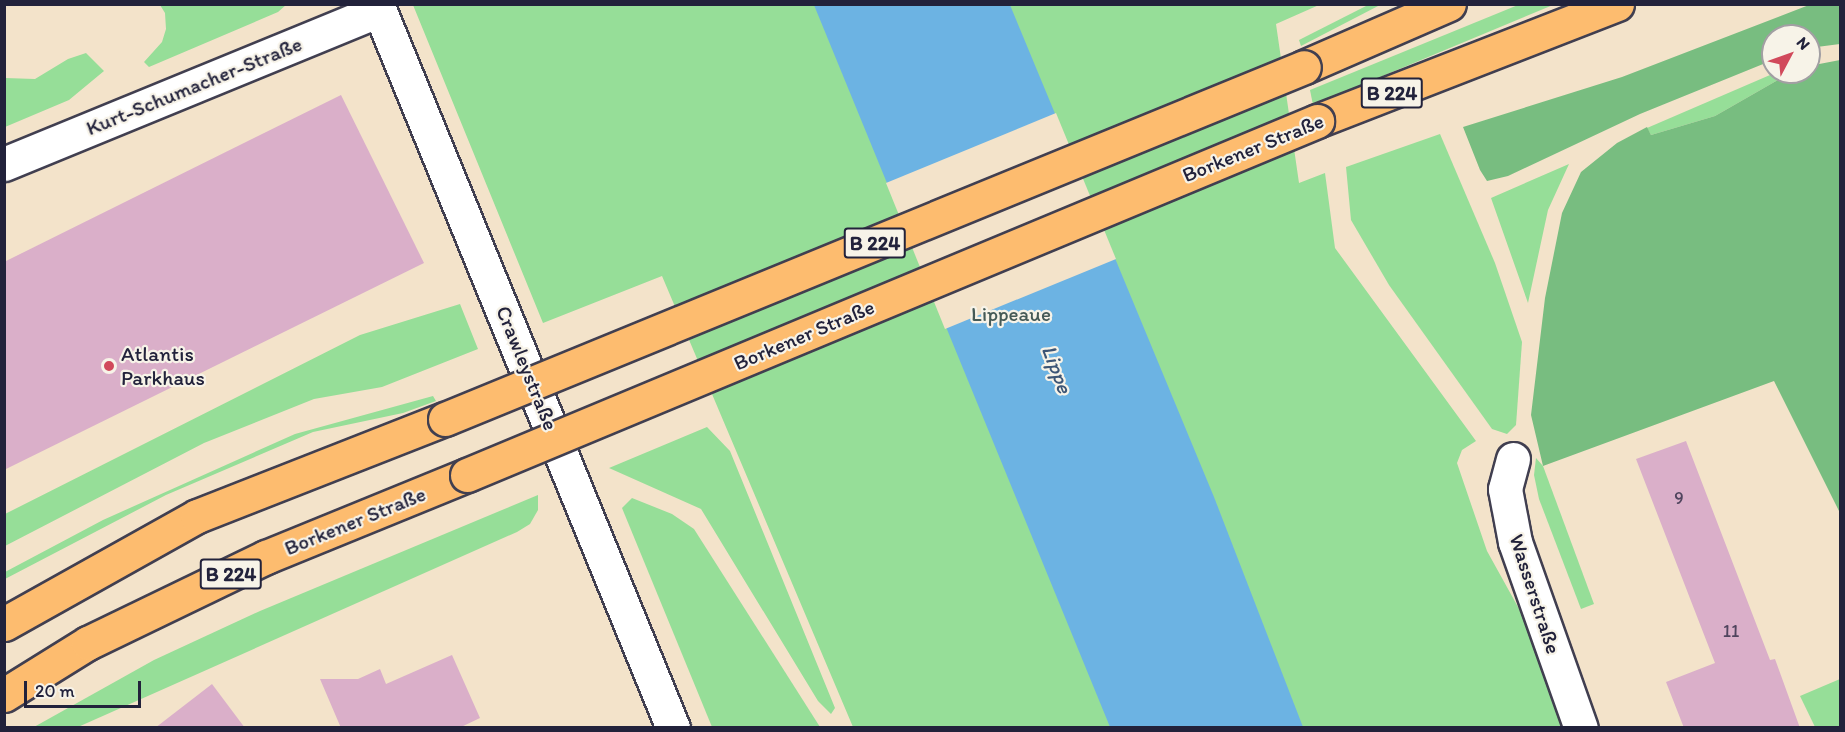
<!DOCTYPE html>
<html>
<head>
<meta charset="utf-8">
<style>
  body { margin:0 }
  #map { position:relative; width:1845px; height:732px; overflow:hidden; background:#f3e3ca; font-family:Itim,sans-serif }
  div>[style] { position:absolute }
  .green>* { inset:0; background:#96de98 }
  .forest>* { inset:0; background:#78bd80 }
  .water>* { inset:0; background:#6cb3e3 }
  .pier>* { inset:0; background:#f3e3ca }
  .building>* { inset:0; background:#daafc9 }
  .roads { filter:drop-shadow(2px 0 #413f50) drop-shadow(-2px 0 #413f50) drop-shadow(0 2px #413f50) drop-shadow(0 -2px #413f50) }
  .minor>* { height:33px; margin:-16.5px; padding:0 16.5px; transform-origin:16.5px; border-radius:16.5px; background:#fff }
  .major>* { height:33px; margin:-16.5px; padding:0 16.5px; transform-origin:16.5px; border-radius:16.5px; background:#fdbc6f }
  .bridges { filter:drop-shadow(2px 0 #413f50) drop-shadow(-2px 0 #413f50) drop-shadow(0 2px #413f50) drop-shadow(0 -2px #413f50) }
  .major-bridge>* { height:33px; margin:-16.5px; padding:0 16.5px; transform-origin:16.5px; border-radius:16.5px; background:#fdbc6f }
  .dots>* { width:16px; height:16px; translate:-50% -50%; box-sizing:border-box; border:3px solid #f7f3e8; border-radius:50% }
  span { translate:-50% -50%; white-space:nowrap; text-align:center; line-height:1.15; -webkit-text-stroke:4.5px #f7f3e8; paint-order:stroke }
  .number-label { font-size:18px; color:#50455e }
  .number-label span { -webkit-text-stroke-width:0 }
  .shield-label span { padding:2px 4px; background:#f7f3e8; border:2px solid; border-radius:4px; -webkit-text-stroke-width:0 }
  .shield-label { font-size:20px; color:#22223b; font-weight:700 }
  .street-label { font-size:21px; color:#22223b }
  .park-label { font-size:21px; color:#455a57 }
  .poi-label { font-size:21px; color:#22223b }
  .left { translate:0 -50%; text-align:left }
  .water-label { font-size:22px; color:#3c5576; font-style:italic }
  .frame { position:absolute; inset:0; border:6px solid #22223b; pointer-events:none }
  .north { position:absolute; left:1761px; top:24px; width:60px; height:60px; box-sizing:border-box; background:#f7f3e8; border:2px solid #a29fa3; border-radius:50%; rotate:49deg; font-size:16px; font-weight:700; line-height:24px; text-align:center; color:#22223b }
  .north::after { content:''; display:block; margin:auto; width:21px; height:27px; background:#d1495b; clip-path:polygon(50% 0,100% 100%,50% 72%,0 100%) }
  .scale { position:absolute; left:24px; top:681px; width:117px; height:27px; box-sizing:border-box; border:3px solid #22223b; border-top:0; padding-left:8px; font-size:18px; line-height:21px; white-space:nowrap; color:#22223b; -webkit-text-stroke:4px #f7f3e8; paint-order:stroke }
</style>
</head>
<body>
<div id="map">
  <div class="green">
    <div style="clip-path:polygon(160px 5px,286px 5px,278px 12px,149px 67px,144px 62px,162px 42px,166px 29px,165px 13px)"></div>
    <div style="clip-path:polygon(413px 5px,1319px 5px,1276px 24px,1299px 183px,1325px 173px,1335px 248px,1476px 441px,1462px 450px,1457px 463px,1487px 551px,1523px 616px,1564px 727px,853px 727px,662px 276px,543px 323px)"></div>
    <div style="clip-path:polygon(1368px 5px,1380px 5px,1301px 46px,1299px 40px)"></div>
    <div style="clip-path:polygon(1518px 5px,1553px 5px,1313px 105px,1310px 90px)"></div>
    <div style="clip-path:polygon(86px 53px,104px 71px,69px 100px,5px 127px,5px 78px,35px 79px,68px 59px)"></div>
    <div style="clip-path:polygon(1777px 72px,1792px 72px,1715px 116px,1651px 135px,1647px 128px)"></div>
    <div style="clip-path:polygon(1440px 134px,1495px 263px,1522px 342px,1516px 425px,1507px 434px,1492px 429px,1389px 285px,1351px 220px,1346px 167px)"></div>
    <div style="clip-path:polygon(1569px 164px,1548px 210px,1528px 303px,1491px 198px)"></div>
    <div style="clip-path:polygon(460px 304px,478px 349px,382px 387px,314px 399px,204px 443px,5px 546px,5px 514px,360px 335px)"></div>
    <div style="clip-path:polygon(433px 396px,436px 401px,403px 413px,313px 432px,166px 495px,5px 579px,5px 572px,103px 520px,295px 434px)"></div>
    <div style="clip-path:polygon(707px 427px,730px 451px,835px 708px,831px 714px,818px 701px,701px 509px,609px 468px)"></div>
    <div style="clip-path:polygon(1536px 458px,1543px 466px,1594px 604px,1581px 609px,1539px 499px,1534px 475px)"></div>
    <div style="clip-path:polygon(538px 495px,538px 510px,530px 524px,517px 532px,78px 727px,34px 727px,154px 660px,260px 611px)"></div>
    <div style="clip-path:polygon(632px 498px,672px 514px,694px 529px,820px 727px,712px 727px,622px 508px)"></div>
    <div style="clip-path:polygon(1840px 679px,1840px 727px,1815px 727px,1800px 696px)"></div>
  </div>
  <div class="forest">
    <div style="clip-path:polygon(1809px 5px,1840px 5px,1840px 44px,1809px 48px,1809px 36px,1773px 36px,1773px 60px,1640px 114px,1508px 176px,1487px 181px,1480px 170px,1463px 127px,1622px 77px)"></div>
    <div style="clip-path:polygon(1840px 60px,1840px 513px,1774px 381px,1543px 466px,1531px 415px,1545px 298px,1562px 213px,1581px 172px,1617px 143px,1647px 127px,1651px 135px,1715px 116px,1792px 72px,1809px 72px,1809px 66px)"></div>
  </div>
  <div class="water">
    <div style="clip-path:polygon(814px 5px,1010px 5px,1214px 497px,1303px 727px,1110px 727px)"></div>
  </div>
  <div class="pier">
    <div style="clip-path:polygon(1056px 113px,1116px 259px,945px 329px,886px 183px)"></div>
  </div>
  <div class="building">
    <div style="clip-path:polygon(341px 95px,424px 263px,4px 470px,4px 262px)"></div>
    <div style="clip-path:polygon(1686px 441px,1770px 660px,1775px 659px,1800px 728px,1684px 728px,1666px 682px,1715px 663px,1636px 459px)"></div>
    <div style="clip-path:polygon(452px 655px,480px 718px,459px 728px,341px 728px,320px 679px,358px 679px,380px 669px,386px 684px)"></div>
    <div style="clip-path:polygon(212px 684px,245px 728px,155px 728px)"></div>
  </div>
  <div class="roads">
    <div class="minor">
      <div style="left:377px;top:4px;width:782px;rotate:67.76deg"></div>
      <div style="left:4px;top:164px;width:405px;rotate:-22.3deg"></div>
      <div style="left:1513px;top:459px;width:31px;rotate:105deg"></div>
      <div style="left:1505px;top:489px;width:54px;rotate:79.3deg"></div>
      <div style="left:1515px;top:542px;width:197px;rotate:70.5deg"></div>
    </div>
    <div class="major">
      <div style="left:1304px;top:67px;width:158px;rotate:-23.5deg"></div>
      <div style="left:1317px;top:121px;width:322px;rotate:-21.3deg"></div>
      <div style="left:4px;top:624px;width:221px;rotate:-29.2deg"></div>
      <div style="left:197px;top:516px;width:266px;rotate:-21.4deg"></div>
      <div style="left:4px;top:695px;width:99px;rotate:-31.8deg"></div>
      <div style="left:88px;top:643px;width:198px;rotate:-25.8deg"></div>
      <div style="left:266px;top:557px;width:217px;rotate:-22.2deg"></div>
    </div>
  </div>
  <div class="bridges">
    <div class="major-bridge">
      <div style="left:445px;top:419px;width:928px;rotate:-22.28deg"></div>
      <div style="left:467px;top:475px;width:921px;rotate:-22.61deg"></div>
    </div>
  </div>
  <div class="dots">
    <div style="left:109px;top:366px;background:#d1495b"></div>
  </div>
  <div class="number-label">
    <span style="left:1679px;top:498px">9</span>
    <span style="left:1731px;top:631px">11</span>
  </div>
  <div class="shield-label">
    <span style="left:1392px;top:93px">B 224</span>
    <span style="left:875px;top:243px">B 224</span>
    <span style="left:231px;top:574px">B 224</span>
  </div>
  <div class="street-label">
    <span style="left:194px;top:86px;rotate:-22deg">Kurt-Schumacher-Straße</span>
    <span style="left:1253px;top:148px;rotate:-22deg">Borkener Straße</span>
    <span style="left:804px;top:335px;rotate:-23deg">Borkener Straße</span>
    <span style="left:527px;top:368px;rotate:68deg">Crawleystraße</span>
    <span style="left:355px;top:521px;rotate:-22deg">Borkener Straße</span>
    <span style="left:1535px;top:594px;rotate:72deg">Wasserstraße</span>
  </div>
  <div class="park-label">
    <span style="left:1011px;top:314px">Lippeaue</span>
  </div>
  <div class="poi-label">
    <span class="left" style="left:121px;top:366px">Atlantis<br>Parkhaus</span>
  </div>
  <div class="water-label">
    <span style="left:1057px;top:369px;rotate:69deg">Lippe</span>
  </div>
  <div class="frame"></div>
  <div class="north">N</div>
  <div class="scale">20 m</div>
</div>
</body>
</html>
